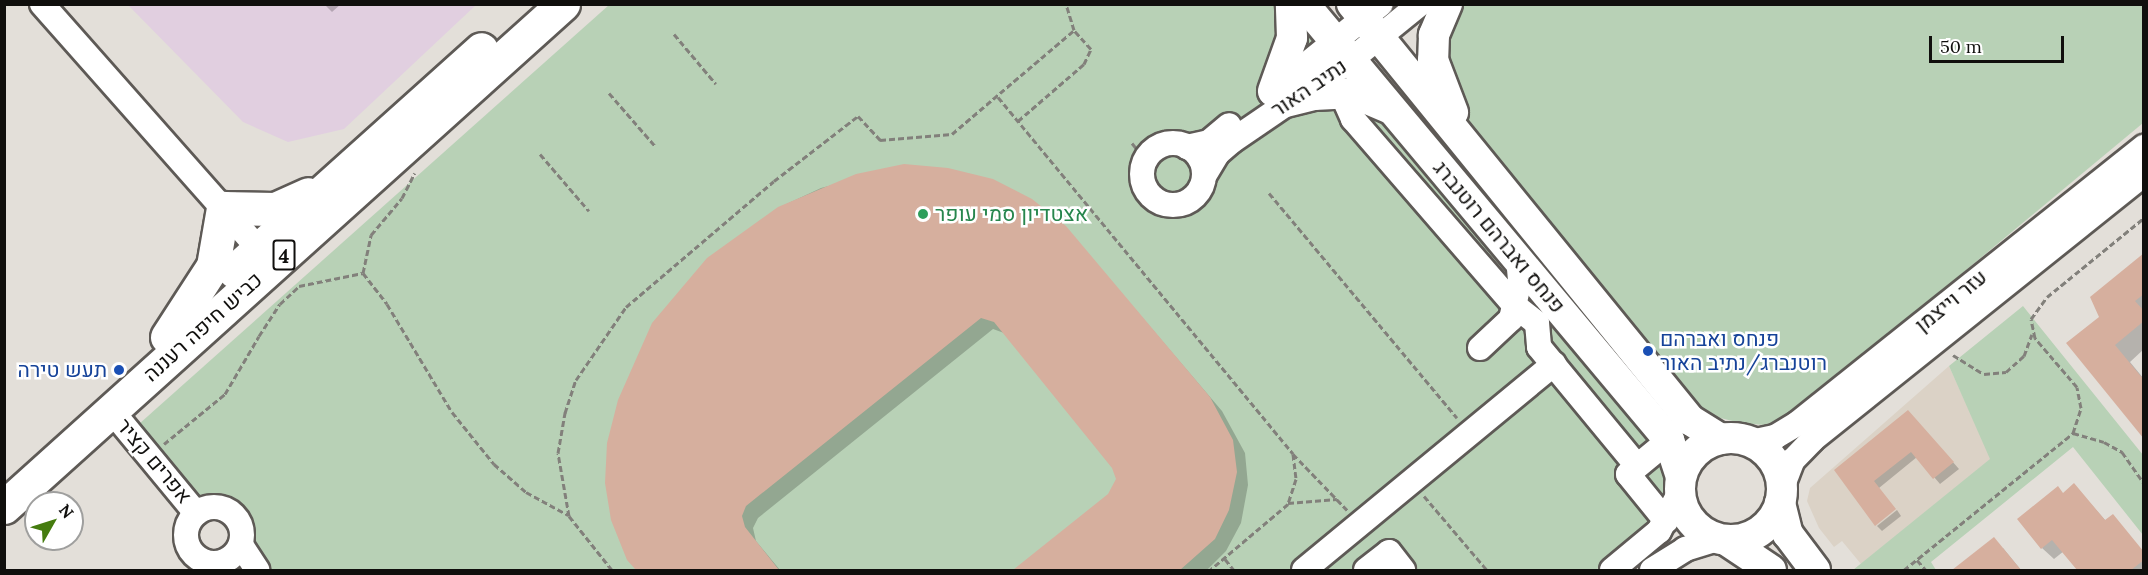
<!DOCTYPE html>
<html>
<head>
<meta charset="utf-8">
<style>
  body { margin:0 }
  #map { position:relative; width:2148px; height:575px; overflow:hidden; background:#e3dfd9; font-family:Lora,Heebo,serif }
  div>[style] { position:absolute }
  .built>* { inset:0; background:#dbd2c6 }
  .industrial>* { inset:0; background:#e1cfe0 }
  .green>* { inset:0; background:#b8d1b6 }
  .shadow>* { inset:0; background:#0003 }
  .building>* { inset:0; background:#d6af9e }
  .path>* { height:3px; margin-top:-1.5px; transform-origin:0; background:repeating-linear-gradient(90deg,#82807b 0 6px,transparent 0 9px) }
  .roads { filter:drop-shadow(2px 0 #5e5a56) drop-shadow(-2px 0 #5e5a56) drop-shadow(0 2px #5e5a56) drop-shadow(0 -2px #5e5a56) }
  .minor>* { height:24px; margin:-12px; padding:0 12px; transform-origin:12px; border-radius:12px; background:#fff }
  .minor>.ring { margin:-12px; padding:0; box-sizing:content-box; background:none; border:24px solid #fff; border-radius:50% }
  .major>* { height:30px; margin:-15px; padding:0 15px; transform-origin:15px; border-radius:15px; background:#fff }
  .major>.ring { margin:-15px; padding:0; box-sizing:content-box; background:none; border:30px solid #fff; border-radius:50% }
  .highway>* { height:33px; margin:-16.5px; padding:0 16.5px; transform-origin:16.5px; border-radius:16.5px; background:#fff }
  .dots>* { width:16px; height:16px; translate:-50% -50%; box-sizing:border-box; border:3px solid #fff; border-radius:50% }
  span { translate:-50% -50%; white-space:nowrap; text-align:center; line-height:1.15; -webkit-text-stroke:5px #fff; paint-order:stroke }
  .shield-label span { padding:2px 4px; background:#fff; border:2px solid; border-radius:4px; -webkit-text-stroke-width:0 }
  .shield-label { font-size:20px; color:#100f0d; font-weight:700 }
  .street-label { font-size:21px; color:#100f0d }
  .leisure-label { font-size:21px; color:#27864d }
  .left { translate:0 -50%; text-align:left }
  .transit-label { font-size:21px; color:#164399 }
  .right { translate:-100% -50%; text-align:right }
  .frame { position:absolute; inset:0; border:6px solid #100f0d; pointer-events:none }
  .north { position:absolute; left:24px; top:491px; width:60px; height:60px; box-sizing:border-box; background:#fff; border:2px solid #9f9f9e; border-radius:50%; rotate:51deg; font-size:16px; font-weight:700; line-height:24px; text-align:center; color:#100f0d }
  .north::after { content:''; display:block; margin:auto; width:21px; height:27px; background:#457c0f; clip-path:polygon(50% 0,100% 100%,50% 72%,0 100%) }
  .scale { position:absolute; left:1929px; top:36px; width:135px; height:27px; box-sizing:border-box; border:3px solid #100f0d; border-top:0; padding-left:8px; font-size:18px; line-height:21px; white-space:nowrap; color:#100f0d; -webkit-text-stroke:4px #fff; paint-order:stroke }
</style>
</head>
<body>
<div id="map">
  <div class="built">
    <div style="clip-path:polygon(1949px 366px,1991px 459px,1861px 564px,1842px 541px,1834px 547px,1819px 528px,1807px 501px,1810px 488px)"></div>
  </div>
  <div class="industrial">
    <div style="clip-path:polygon(128px 5px,476px 5px,344px 129px,288px 142px,243px 122px)"></div>
  </div>
  <div class="green">
    <div style="clip-path:polygon(1300px 4px,1667px 456px,1674px 477px,1670px 503px,1650px 526px,1596px 570px,260px 570px,139px 424px,609px 5px)"></div>
    <div style="clip-path:polygon(1458px 5px,2143px 5px,2143px 123px,1788px 418px,1764px 425px,1741px 423px,1712px 416px,1697px 404px,1486px 147px,1460px 109px,1444px 43px)"></div>
    <div style="clip-path:polygon(2023px 306px,2143px 455px,2143px 535px,2073px 447px,1931px 562px,1936px 570px,1853px 570px,1990px 459px,1949px 366px)"></div>
  </div>
  <div class="shadow">
    <div style="clip-path:polygon(324px 4px,341px 4px,332px 12px)"></div>
    <div style="clip-path:polygon(904px 166px,1065px 227px,1222px 411px,1245px 453px,1248px 485px,1241px 523px,1226px 551px,1207px 570px,1016px 570px,1109px 495px,1117px 479px,1113px 467px,1004px 333px,993px 329px,758px 518px,753px 528px,756px 541px,780px 570px,638px 570px,628px 559px,778px 208px,821px 188px)"></div>
    <div style="clip-path:polygon(2144px 254px,2144px 349px,2130px 362px,2144px 379px,2144px 436px,2101px 317px)"></div>
    <div style="clip-path:polygon(1914px 418px,1959px 469px,1940px 484px,1917px 457px,1879px 488px,1836px 470px)"></div>
    <div style="clip-path:polygon(2074px 485px,2106px 521px,2144px 552px,2144px 570px,2079px 570px,2064px 551px,2054px 559px,2042px 548px,2063px 494px)"></div>
    <div style="clip-path:polygon(1897px 510px,1901px 516px,1882px 531px,1877px 526px)"></div>
    <div style="clip-path:polygon(2003px 548px,2021px 570px,1957px 569px)"></div>
  </div>
  <div class="building">
    <div style="clip-path:polygon(904px 164px,948px 168px,993px 179px,1032px 199px,1066px 226px,1210px 397px,1233px 440px,1237px 472px,1229px 510px,1215px 539px,1180px 570px,1013px 570px,1108px 494px,1116px 479px,1112px 468px,994px 322px,981px 318px,746px 506px,742px 516px,745px 527px,779px 570px,636px 570px,627px 560px,611px 520px,605px 483px,607px 443px,618px 400px,652px 323px,707px 258px,778px 207px,856px 174px)"></div>
    <div style="clip-path:polygon(2144px 253px,2144px 294px,2135px 301px,2144px 311px,2144px 321px,2115px 345px,2144px 380px,2144px 439px,2066px 343px,2099px 317px,2090px 297px)"></div>
    <div style="clip-path:polygon(1908px 410px,1954px 462px,1933px 479px,1911px 452px,1874px 481px,1896px 509px,1875px 526px,1834px 470px)"></div>
    <div style="clip-path:polygon(2074px 483px,2105px 520px,2113px 514px,2144px 552px,2144px 560px,2131px 570px,2077px 570px,2052px 540px,2041px 549px,2017px 519px,2058px 486px,2063px 493px)"></div>
    <div style="clip-path:polygon(1994px 537px,2021px 570px,1952px 570px)"></div>
  </div>
  <div class="path">
    <div style="left:674px;top:34px;width:65px;rotate:50deg"></div>
    <div style="left:609px;top:93px;width:70px;rotate:49deg"></div>
    <div style="left:998px;top:97px;width:463px;rotate:50.4deg"></div>
    <div style="left:1293px;top:454px;width:25px;rotate:83deg"></div>
    <div style="left:1296px;top:479px;width:26px;rotate:108deg"></div>
    <div style="left:1288px;top:504px;width:102px;rotate:139.8deg"></div>
    <div style="left:1018px;top:121px;width:87px;rotate:-40.8deg"></div>
    <div style="left:1084px;top:64px;width:17px;rotate:-65deg"></div>
    <div style="left:1091px;top:49px;width:25px;rotate:-132deg"></div>
    <div style="left:1074px;top:30px;width:27px;rotate:-107deg"></div>
    <div style="left:1132px;top:143px;width:21px;rotate:51deg"></div>
    <div style="left:540px;top:154px;width:75px;rotate:49.3deg"></div>
    <div style="left:1269px;top:193px;width:293px;rotate:50.1deg"></div>
    <div style="left:363px;top:273px;width:39px;rotate:-78deg"></div>
    <div style="left:371px;top:235px;width:48px;rotate:-50deg"></div>
    <div style="left:402px;top:198px;width:28px;rotate:-63deg"></div>
    <div style="left:1953px;top:355px;width:36px;rotate:32deg"></div>
    <div style="left:1984px;top:374px;width:22px;rotate:-5deg"></div>
    <div style="left:2006px;top:372px;width:24px;rotate:-42deg"></div>
    <div style="left:2024px;top:356px;width:23px;rotate:-70deg"></div>
    <div style="left:2073px;top:433px;width:32px;rotate:16deg"></div>
    <div style="left:2104px;top:442px;width:21px;rotate:29deg"></div>
    <div style="left:2122px;top:452px;width:38px;rotate:55deg"></div>
    <div style="left:164px;top:444px;width:79px;rotate:-39.3deg"></div>
    <div style="left:225px;top:394px;width:67px;rotate:-59.6deg"></div>
    <div style="left:259px;top:336px;width:38px;rotate:-57deg"></div>
    <div style="left:280px;top:304px;width:26px;rotate:-43deg"></div>
    <div style="left:299px;top:286px;width:65px;rotate:-11.5deg"></div>
    <div style="left:363px;top:273px;width:39px;rotate:52deg"></div>
    <div style="left:387px;top:304px;width:126px;rotate:59deg"></div>
    <div style="left:452px;top:412px;width:67px;rotate:51.1deg"></div>
    <div style="left:494px;top:464px;width:43px;rotate:41.2deg"></div>
    <div style="left:526px;top:492px;width:48px;rotate:28.7deg"></div>
    <div style="left:1293px;top:454px;width:78px;rotate:46deg"></div>
    <div style="left:1424px;top:496px;width:97px;rotate:49.6deg"></div>
    <div style="left:1288px;top:503px;width:49px;rotate:-4.7deg"></div>
    <div style="left:1225px;top:559px;width:14px;rotate:51deg"></div>
    <div style="left:1917px;top:560px;width:13px;rotate:48deg"></div>
    <div style="left:612px;top:570px;width:69px;rotate:-128.5deg"></div>
    <div style="left:569px;top:516px;width:64px;rotate:-99.9deg"></div>
    <div style="left:558px;top:453px;width:41px;rotate:-80.1deg"></div>
    <div style="left:565px;top:413px;width:35px;rotate:-72deg"></div>
    <div style="left:576px;top:380px;width:88px;rotate:-55.6deg"></div>
    <div style="left:626px;top:307px;width:194px;rotate:-40.4deg"></div>
    <div style="left:774px;top:181px;width:106px;rotate:-37.7deg"></div>
    <div style="left:858px;top:116px;width:33px;rotate:47deg"></div>
    <div style="left:880px;top:140px;width:72px;rotate:-4.8deg"></div>
    <div style="left:952px;top:134px;width:160px;rotate:-40.4deg"></div>
    <div style="left:1904px;top:570px;width:218px;rotate:-39deg"></div>
    <div style="left:2073px;top:433px;width:26px;rotate:-72deg"></div>
    <div style="left:2081px;top:408px;width:21px;rotate:-101deg"></div>
    <div style="left:2077px;top:387px;width:65px;rotate:-130.6deg"></div>
    <div style="left:2035px;top:338px;width:19px;rotate:-102deg"></div>
    <div style="left:2031px;top:319px;width:27px;rotate:-54deg"></div>
    <div style="left:2047px;top:297px;width:125px;rotate:-39.2deg"></div>
  </div>
  <div class="roads">
    <div class="minor">
      <div style="left:42px;top:4px;width:343px;rotate:48.5deg"></div>
      <div style="left:1341px;top:92px;width:30px;rotate:66deg"></div>
      <div style="left:1353px;top:119px;width:247px;rotate:49.1deg"></div>
      <div style="left:1515px;top:306px;width:28px;rotate:38deg"></div>
      <div style="left:1537px;top:323px;width:24px;rotate:85deg"></div>
      <div style="left:1539px;top:347px;width:154px;rotate:50.5deg"></div>
      <div style="left:1271px;top:93px;width:141px;rotate:-39deg"></div>
      <div class="ring" style="left:1142px;top:143px;width:38px;height:38px"></div>
      <div style="left:1187px;top:147px;width:23px;rotate:-13deg"></div>
      <div style="left:1209px;top:142px;width:26px;rotate:-40deg"></div>
      <div style="left:1204px;top:176px;width:26px;rotate:-59deg"></div>
      <div style="left:1217px;top:154px;width:20px;rotate:-41deg"></div>
      <div style="left:1232px;top:141px;width:145px;rotate:-34.3deg"></div>
      <div style="left:1352px;top:59px;width:87px;rotate:-39deg"></div>
      <div style="left:1480px;top:348px;width:42px;rotate:-43.1deg"></div>
      <div style="left:1511px;top:319px;width:40px;rotate:-77deg"></div>
      <div style="left:1520px;top:280px;width:22px;rotate:-95deg"></div>
      <div style="left:111px;top:410px;width:134px;rotate:50.5deg"></div>
      <div style="left:1751px;top:442px;width:25px;rotate:-12deg"></div>
      <div style="left:1775px;top:437px;width:27px;rotate:-31deg"></div>
      <div style="left:1798px;top:423px;width:443px;rotate:-38.6deg"></div>
      <div style="left:1782px;top:488px;width:30px;rotate:-69deg"></div>
      <div style="left:1793px;top:460px;width:28px;rotate:-46deg"></div>
      <div style="left:1812px;top:440px;width:425px;rotate:-38.7deg"></div>
      <div class="ring" style="left:186px;top:507px;width:32px;height:32px"></div>
      <div style="left:1666px;top:521px;width:60px;rotate:-129deg"></div>
      <div style="left:1628px;top:474px;width:53px;rotate:-39.7deg"></div>
      <div style="left:241px;top:545px;width:30px;rotate:57deg"></div>
      <div style="left:1304px;top:570px;width:324px;rotate:-39.5deg"></div>
      <div style="left:1366px;top:570px;width:29px;rotate:-38deg"></div>
      <div style="left:1389px;top:552px;width:23px;rotate:52deg"></div>
      <div style="left:1612px;top:570px;width:61px;rotate:-39.7deg"></div>
      <div style="left:1659px;top:531px;width:44px;rotate:-61.7deg"></div>
      <div style="left:1652px;top:570px;width:39px;rotate:-32deg"></div>
      <div style="left:1685px;top:549px;width:34px;rotate:-17deg"></div>
    </div>
    <div class="major">
      <div style="left:1304px;top:4px;width:569px;rotate:50.07deg"></div>
      <div style="left:1669px;top:440px;width:38px;rotate:72deg"></div>
      <div style="left:1352px;top:4px;width:536px;rotate:50.91deg"></div>
      <div style="left:1690px;top:420px;width:36px;rotate:32deg"></div>
      <div style="left:1447px;top:4px;width:34px;rotate:113deg"></div>
      <div style="left:1434px;top:35px;width:25px;rotate:92deg"></div>
      <div style="left:1433px;top:60px;width:56px;rotate:69deg"></div>
      <div style="left:1273px;top:91px;width:56px;rotate:-70.3deg"></div>
      <div style="left:1292px;top:38px;width:34px;rotate:-92deg"></div>
      <div style="left:1286px;top:102px;width:29px;rotate:-14deg"></div>
      <div style="left:1314px;top:95px;width:39px;rotate:-3deg"></div>
      <div style="left:1353px;top:93px;width:39px;rotate:23deg"></div>
      <div class="ring" style="left:1680px;top:438px;width:72px;height:72px"></div>
      <div style="left:1780px;top:503px;width:32px;rotate:76deg"></div>
      <div style="left:1788px;top:534px;width:45px;rotate:53.1deg"></div>
      <div style="left:1726px;top:540px;width:54px;rotate:33.7deg"></div>
    </div>
    <div class="highway">
      <div style="left:234px;top:271px;width:332px;rotate:-41.9deg"></div>
      <div style="left:167px;top:337px;width:85px;rotate:-57.1deg"></div>
      <div style="left:213px;top:266px;width:59px;rotate:-80.2deg"></div>
      <div style="left:223px;top:208px;width:52px;rotate:1.1deg"></div>
      <div style="left:275px;top:209px;width:36px;rotate:-24deg"></div>
      <div style="left:4px;top:507px;width:752px;rotate:-41.98deg"></div>
    </div>
  </div>
  <div class="dots">
    <div style="left:923px;top:214px;background:#2e9e5b"></div>
    <div style="left:1648px;top:351px;background:#1a4fb4"></div>
    <div style="left:119px;top:370px;background:#1a4fb4"></div>
  </div>
  <div class="shield-label">
    <span style="left:284px;top:255px">4</span>
  </div>
  <div class="street-label">
    <span style="left:1309px;top:88px;rotate:-34deg">נתיב האור</span>
    <span style="left:1499px;top:237px;rotate:50deg">פנחס ואברהם רוטנברג</span>
    <span style="left:1951px;top:301px;rotate:-39deg">עזר וייצמן</span>
    <span style="left:203px;top:327px;rotate:-42deg">כביש חיפה רעננה</span>
    <span style="left:154px;top:461px;rotate:50deg">אפרים קציר</span>
  </div>
  <div class="leisure-label">
    <span class="left" style="left:935px;top:214px">אצטדיון סמי עופר</span>
  </div>
  <div class="transit-label">
    <span class="left" style="left:1660px;top:351px">פנחס ואברהם<br>רוטנברג/נתיב האור</span>
    <span class="right" style="left:107px;top:370px">תעש טירה</span>
  </div>
  <div class="frame"></div>
  <div class="north">N</div>
  <div class="scale">50 m</div>
</div>
</body>
</html>
